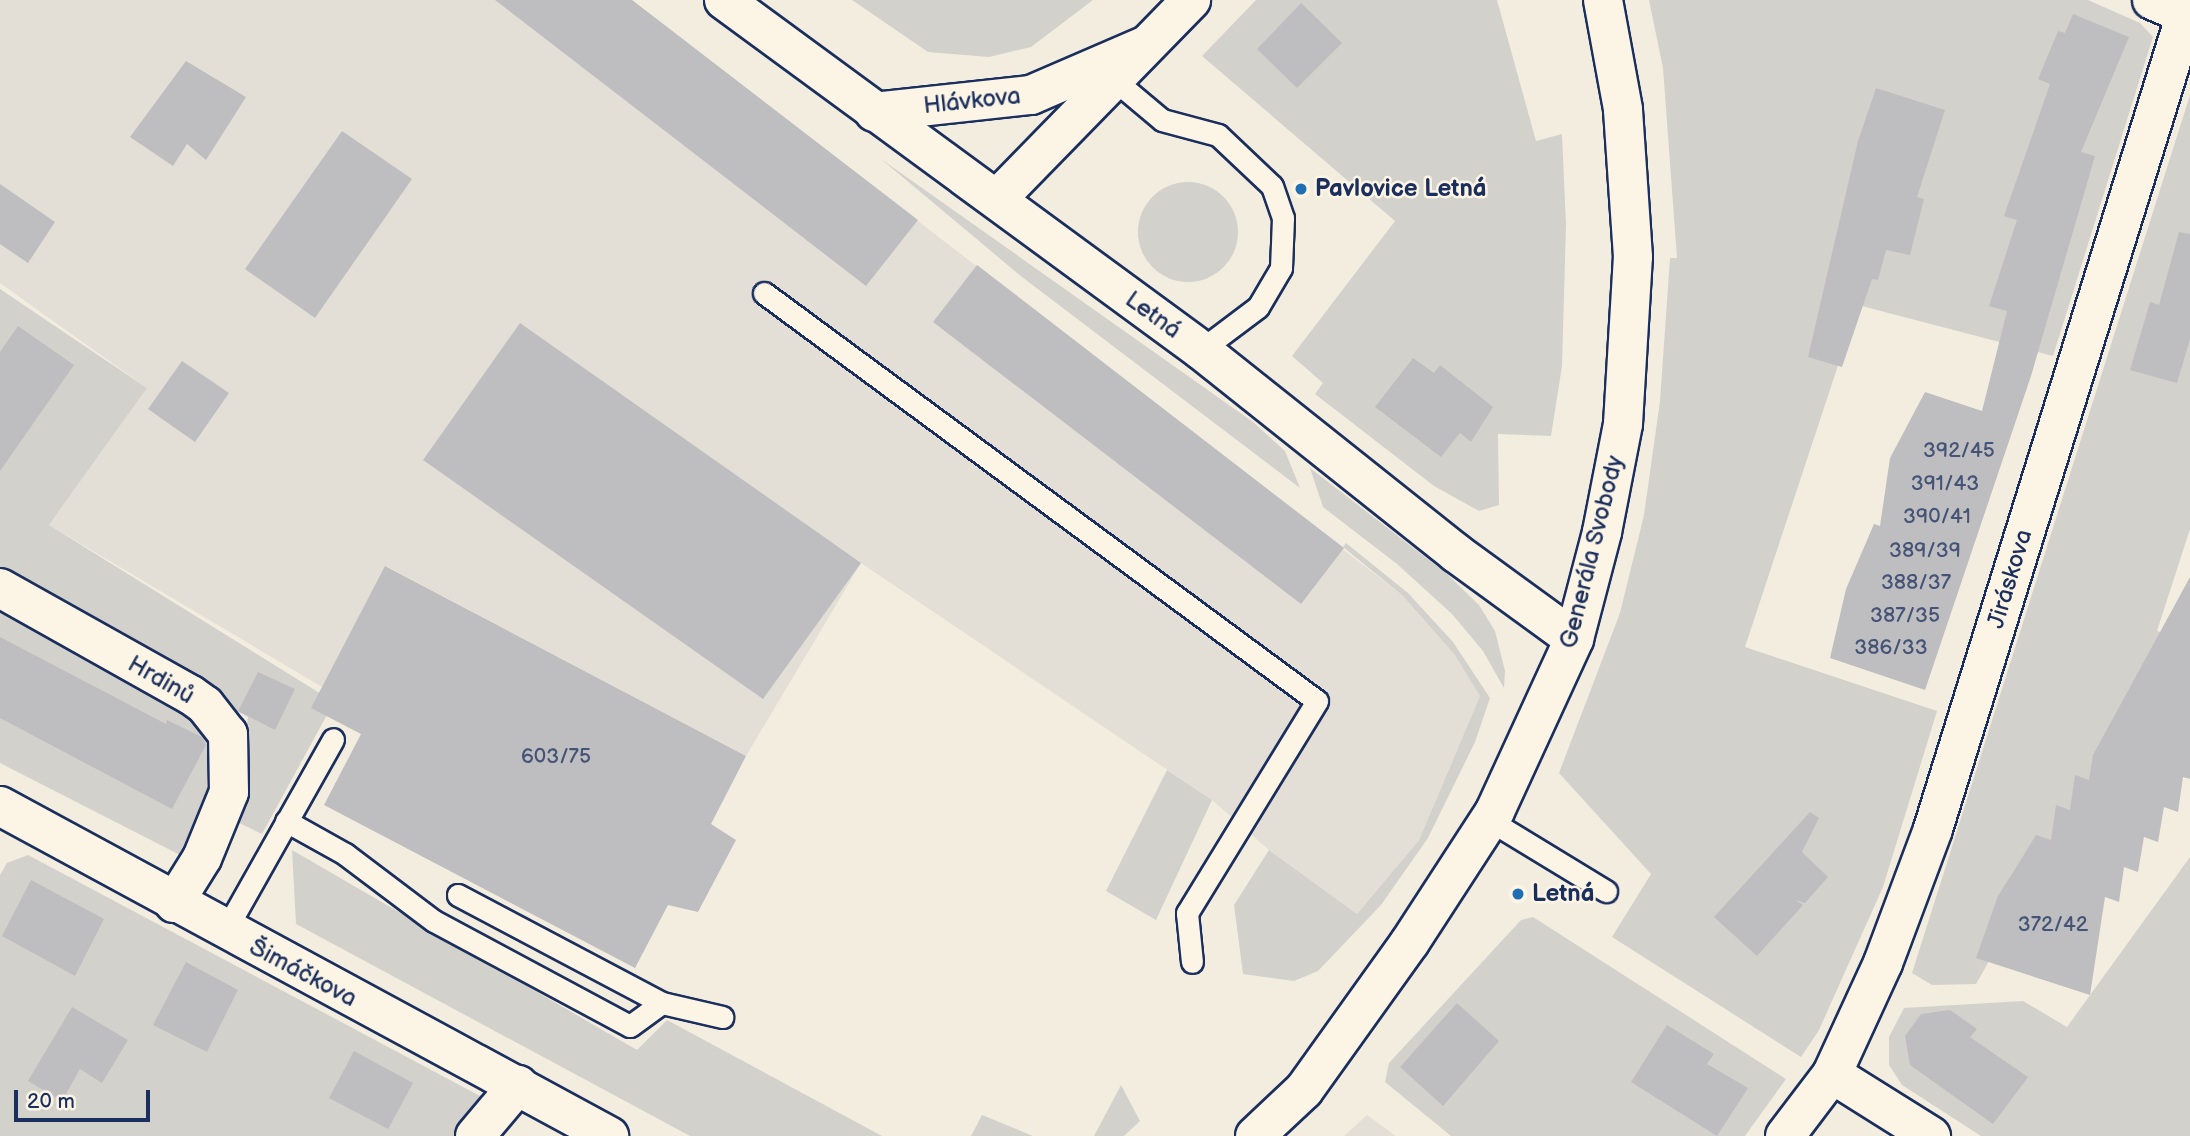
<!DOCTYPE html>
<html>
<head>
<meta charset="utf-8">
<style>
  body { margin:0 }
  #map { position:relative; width:2190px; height:1136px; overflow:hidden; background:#f3ede0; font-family:"Balsamiq Sans",sans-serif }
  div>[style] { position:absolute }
  .built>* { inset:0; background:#e3dfd6 }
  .green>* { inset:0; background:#d3d1cc }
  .round { border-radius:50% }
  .building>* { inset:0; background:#bebec0 }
  .roads { filter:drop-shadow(2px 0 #1b2f5e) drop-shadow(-2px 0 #1b2f5e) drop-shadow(0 2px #1b2f5e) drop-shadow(0 -2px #1b2f5e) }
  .service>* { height:21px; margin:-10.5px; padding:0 10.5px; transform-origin:10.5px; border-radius:10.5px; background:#fcf5e5 }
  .minor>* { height:38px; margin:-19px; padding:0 19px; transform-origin:19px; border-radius:19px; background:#fcf5e5 }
  .tertiary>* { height:38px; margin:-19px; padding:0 19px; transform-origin:19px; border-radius:19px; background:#fcf5e5 }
  .secondary>* { height:38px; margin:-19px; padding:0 19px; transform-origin:19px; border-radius:19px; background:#fcf5e5 }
  .dots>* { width:19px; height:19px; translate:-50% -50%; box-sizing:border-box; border:4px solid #fcf5e5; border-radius:50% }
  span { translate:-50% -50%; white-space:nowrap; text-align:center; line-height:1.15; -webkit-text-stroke:5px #fcf5e5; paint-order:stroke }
  .number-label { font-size:21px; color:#445376 }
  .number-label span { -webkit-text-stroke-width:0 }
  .street-label { font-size:24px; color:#1b2f5e }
  .poi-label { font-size:24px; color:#1b2f5e; font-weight:700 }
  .left { translate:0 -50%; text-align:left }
  .scale { position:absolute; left:14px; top:1090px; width:136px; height:32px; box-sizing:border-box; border:4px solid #1b2f5e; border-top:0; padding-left:9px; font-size:21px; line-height:24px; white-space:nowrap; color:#1b2f5e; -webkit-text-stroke:5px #fcf5e5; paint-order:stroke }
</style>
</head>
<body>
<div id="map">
  <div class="built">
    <div style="clip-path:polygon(0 0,632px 0,1402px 595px,1454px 654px,1480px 696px,1419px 840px,1357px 914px,1269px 850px,1212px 800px,861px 563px,746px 756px,386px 566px,322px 687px,49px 525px,147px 388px,0 283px)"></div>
    <div style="clip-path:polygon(1367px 1115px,1396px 1136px,1344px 1136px)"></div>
  </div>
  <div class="green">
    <div style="clip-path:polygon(852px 0,1093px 0,1031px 47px,989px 57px,928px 52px)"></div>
    <div style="clip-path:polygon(1256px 0,1497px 0,1536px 141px,1562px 134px,1566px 225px,1562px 366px,1551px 436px,1498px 434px,1499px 505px,1479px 511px,1434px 486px,1315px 394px,1323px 383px,1292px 356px,1395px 221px,1202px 56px)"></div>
    <div style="clip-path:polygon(1649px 0,2088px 0,2140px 23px,2153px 37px,2053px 356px,1858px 305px,1745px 647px,1937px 711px,1883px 887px,1819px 1030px,1801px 1057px,1612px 937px,1651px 874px,1559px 773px,1620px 613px,1644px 515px,1660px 401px,1670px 258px,1677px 258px,1663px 68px)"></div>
    <div style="clip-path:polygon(2190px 95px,2190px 529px,2157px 631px,2190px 642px,2127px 719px,1976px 984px,1932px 985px,1912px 973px)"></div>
    <div style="clip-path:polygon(881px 159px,1253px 422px,1285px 451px,1300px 488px,1022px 277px)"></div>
    <div class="round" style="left:1138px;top:182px;width:100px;height:100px"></div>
    <div style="clip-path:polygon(0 289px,147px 388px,49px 525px,334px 702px,262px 834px,233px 820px,248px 717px,0 577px)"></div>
    <div style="clip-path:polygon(1310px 468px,1447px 574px,1479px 605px,1495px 631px,1505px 671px,1504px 688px,1483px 651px,1452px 614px,1397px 564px,1323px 507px)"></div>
    <div style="clip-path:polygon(1346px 543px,1408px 593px,1453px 642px,1490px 698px,1475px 742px,1428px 838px,1381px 905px,1318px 971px,1294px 981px,1243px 974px,1234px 905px,1269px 850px,1357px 914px,1419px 840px,1480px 696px,1454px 654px,1402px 595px,1343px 547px)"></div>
    <div style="clip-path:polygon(0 608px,195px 709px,220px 753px,184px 857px,0 763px)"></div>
    <div style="clip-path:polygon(1167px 770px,1212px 800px,1156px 920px,1106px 891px)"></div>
    <div style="clip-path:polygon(292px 850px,637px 1050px,667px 1020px,882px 1136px,690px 1136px,296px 924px)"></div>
    <div style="clip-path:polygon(28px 855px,480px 1096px,467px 1124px,458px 1136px,0 1136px,0 875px,7px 863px)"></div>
    <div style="clip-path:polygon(2190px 857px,2190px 1136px,1981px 1136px,1902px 1085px,1889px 1065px,1889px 1037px,1904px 1008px,2023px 1001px,2067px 1027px)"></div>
    <div style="clip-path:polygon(1533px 917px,1786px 1079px,1745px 1136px,1451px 1136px,1385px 1082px,1389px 1063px,1521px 920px)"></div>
    <div style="clip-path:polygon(1121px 1085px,1140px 1121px,1124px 1136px,1094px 1136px)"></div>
    <div style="clip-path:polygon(982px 1115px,1033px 1136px,971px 1136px)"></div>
  </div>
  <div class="building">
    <div style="clip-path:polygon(495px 0,632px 0,918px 220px,866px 286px)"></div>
    <div style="clip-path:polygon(1301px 3px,1342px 43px,1297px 88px,1257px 49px)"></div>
    <div style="clip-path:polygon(2073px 14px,2129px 37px,2081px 152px,2095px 156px,2031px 376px,1925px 690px,1830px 658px,1846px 589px,1874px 524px,1880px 526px,1890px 458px,1925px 392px,1982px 411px,2007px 311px,1989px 306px,2017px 220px,2004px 216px,2050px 84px,2038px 79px,2058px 31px,2065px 33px)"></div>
    <div style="clip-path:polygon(186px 61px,246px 97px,206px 160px,187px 144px,173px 166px,130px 137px)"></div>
    <div style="clip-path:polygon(1876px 88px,1945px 110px,1917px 197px,1924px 199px,1910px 255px,1886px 250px,1878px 280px,1872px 279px,1842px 367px,1808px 357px,1858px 141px)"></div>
    <div style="clip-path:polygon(342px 131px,412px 179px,315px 318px,245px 269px)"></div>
    <div style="clip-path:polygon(0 184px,55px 222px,28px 263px,0 244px)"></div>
    <div style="clip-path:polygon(2179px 232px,2190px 234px,2190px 339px,2177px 383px,2130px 370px,2150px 302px,2159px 305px)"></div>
    <div style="clip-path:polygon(977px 265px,1344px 548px,1301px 604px,933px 322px)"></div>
    <div style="clip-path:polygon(520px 323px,861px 563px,763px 699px,423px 460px)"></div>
    <div style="clip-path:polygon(18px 326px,74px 365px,0 471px,0 352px)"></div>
    <div style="clip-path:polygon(1413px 358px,1434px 373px,1440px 365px,1493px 407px,1471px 442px,1460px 433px,1441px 457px,1375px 407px)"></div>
    <div style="clip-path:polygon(182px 361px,229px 393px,195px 442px,148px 409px)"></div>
    <div style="clip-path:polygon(385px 566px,746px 756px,711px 824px,736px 840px,698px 912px,668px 905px,635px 968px,324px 805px,361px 734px,311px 708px)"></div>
    <div style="clip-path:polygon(2190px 577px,2190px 779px,2183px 777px,2178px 812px,2164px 807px,2158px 842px,2144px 837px,2138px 872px,2124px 867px,2119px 902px,2105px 897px,2090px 995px,1976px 958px,1998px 896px,2017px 866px,2036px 835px,2051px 840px,2056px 805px,2070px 810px,2075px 775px,2089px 780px,2093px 755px)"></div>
    <div style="clip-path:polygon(0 637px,166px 724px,167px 720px,202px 737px,206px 745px,172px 809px,0 718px)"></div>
    <div style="clip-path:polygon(258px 672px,295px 689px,275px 730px,238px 711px)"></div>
    <div style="clip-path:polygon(1810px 812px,1819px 818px,1802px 852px,1828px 877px,1805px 903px,1796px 900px,1803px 905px,1757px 956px,1714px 917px)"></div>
    <div style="clip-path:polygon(31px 880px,104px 919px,75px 976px,2px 936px)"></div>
    <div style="clip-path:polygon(186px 962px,238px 990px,207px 1052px,153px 1025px)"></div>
    <div style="clip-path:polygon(1457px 1003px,1499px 1041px,1443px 1106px,1400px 1067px)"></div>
    <div style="clip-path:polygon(72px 1007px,128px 1040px,102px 1083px,80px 1069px,62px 1101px,28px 1081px)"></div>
    <div style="clip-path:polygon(1950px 1010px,1977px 1029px,1970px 1037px,2028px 1077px,1993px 1124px,1910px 1065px,1905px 1036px,1921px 1014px)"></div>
    <div style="clip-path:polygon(1667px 1025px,1714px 1054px,1707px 1064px,1748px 1088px,1717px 1136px,1631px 1082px)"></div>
    <div style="clip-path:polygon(354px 1051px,413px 1083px,388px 1129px,329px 1098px)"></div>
  </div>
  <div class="roads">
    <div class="service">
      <div style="left:1112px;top:78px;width:65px;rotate:40deg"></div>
      <div style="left:1162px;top:120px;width:58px;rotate:15deg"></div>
      <div style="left:1218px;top:135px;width:74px;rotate:43.4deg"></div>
      <div style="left:1272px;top:186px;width:34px;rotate:71deg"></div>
      <div style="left:1283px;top:218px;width:50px;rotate:92.3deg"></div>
      <div style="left:1281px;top:268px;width:45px;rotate:120.5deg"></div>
      <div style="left:1258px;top:307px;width:71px;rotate:143deg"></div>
      <div style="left:764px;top:293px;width:687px;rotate:36.42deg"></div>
      <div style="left:1317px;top:701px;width:249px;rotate:121.5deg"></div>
      <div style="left:1187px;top:913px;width:49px;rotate:84.2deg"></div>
      <div style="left:1489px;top:820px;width:137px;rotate:31.3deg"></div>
      <div style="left:286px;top:821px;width:68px;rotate:29.2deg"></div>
      <div style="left:345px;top:854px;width:111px;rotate:37deg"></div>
      <div style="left:434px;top:921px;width:222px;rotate:28.2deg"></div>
      <div style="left:630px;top:1026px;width:39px;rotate:-36deg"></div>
      <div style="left:662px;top:1003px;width:231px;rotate:-152.1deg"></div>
      <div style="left:225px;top:931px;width:220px;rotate:-60.6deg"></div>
      <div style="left:662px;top:1003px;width:62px;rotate:13.1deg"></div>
    </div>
    <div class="minor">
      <div style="left:2152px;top:0;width:41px;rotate:22.8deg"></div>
      <div style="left:874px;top:112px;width:158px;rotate:-6.2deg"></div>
      <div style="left:1031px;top:95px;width:123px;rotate:-23.4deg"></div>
      <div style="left:997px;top:199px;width:278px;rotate:-45.7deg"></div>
      <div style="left:0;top:588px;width:219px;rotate:29.3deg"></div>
      <div style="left:191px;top:695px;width:17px;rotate:36deg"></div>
      <div style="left:205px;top:705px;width:37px;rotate:52deg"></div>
      <div style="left:228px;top:734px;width:58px;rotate:89deg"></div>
      <div style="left:229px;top:792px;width:71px;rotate:112.2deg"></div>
      <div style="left:202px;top:858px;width:53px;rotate:121.9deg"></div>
      <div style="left:0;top:806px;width:693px;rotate:28.45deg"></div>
      <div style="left:1832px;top:1074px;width:117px;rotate:32.1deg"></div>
      <div style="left:475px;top:1136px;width:67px;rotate:-49.9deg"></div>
      <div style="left:1785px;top:1136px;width:78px;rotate:-52.8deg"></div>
      <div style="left:1832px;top:1074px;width:122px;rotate:-65.3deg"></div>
      <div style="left:1883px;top:963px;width:143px;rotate:-69.5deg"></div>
      <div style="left:1933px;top:829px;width:867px;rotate:-72.76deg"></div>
    </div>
    <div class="tertiary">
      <div style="left:724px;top:0;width:592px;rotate:36.27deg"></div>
      <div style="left:1201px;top:350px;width:326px;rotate:38.5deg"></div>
      <div style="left:1456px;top:553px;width:146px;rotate:36.1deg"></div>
    </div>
    <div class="secondary">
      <div style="left:1255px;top:1136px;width:67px;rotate:-43.2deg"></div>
      <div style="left:1304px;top:1090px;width:182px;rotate:-54.4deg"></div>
      <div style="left:1410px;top:942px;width:156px;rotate:-57deg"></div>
      <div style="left:1495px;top:811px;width:189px;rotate:-65.3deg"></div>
      <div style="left:1574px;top:639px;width:111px;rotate:-75.3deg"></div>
      <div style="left:1602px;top:532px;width:110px;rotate:-79deg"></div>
      <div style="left:1623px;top:424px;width:167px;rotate:-86.6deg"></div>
      <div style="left:1633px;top:257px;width:148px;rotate:-93.9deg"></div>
      <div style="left:1623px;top:109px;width:111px;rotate:-100.4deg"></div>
    </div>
  </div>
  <div class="dots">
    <div style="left:1301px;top:189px;background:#1f6fb2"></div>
    <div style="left:1518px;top:894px;background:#1f6fb2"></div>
  </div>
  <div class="number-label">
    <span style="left:1959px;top:451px">392/45</span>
    <span style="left:1945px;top:484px">391/43</span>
    <span style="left:1937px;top:517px">390/41</span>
    <span style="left:1925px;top:551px">389/39</span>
    <span style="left:1916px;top:583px">388/37</span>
    <span style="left:1905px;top:616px">387/35</span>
    <span style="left:1891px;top:648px">386/33</span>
    <span style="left:556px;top:757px">603/75</span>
    <span style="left:2053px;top:925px">372/42</span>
  </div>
  <div class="street-label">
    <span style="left:972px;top:101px;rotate:-6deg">Hlávkova</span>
    <span style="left:1153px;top:315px;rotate:36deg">Letná</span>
    <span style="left:1592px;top:552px;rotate:-76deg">Generála Svobody</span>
    <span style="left:2010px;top:579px;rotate:-73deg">Jiráskova</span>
    <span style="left:161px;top:680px;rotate:30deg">Hrdinů</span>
    <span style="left:303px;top:973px;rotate:28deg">Šimáčkova</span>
  </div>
  <div class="poi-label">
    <span class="left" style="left:1315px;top:189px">Pavlovice Letná</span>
    <span class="left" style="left:1532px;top:894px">Letná</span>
  </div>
  <div class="scale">20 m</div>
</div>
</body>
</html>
